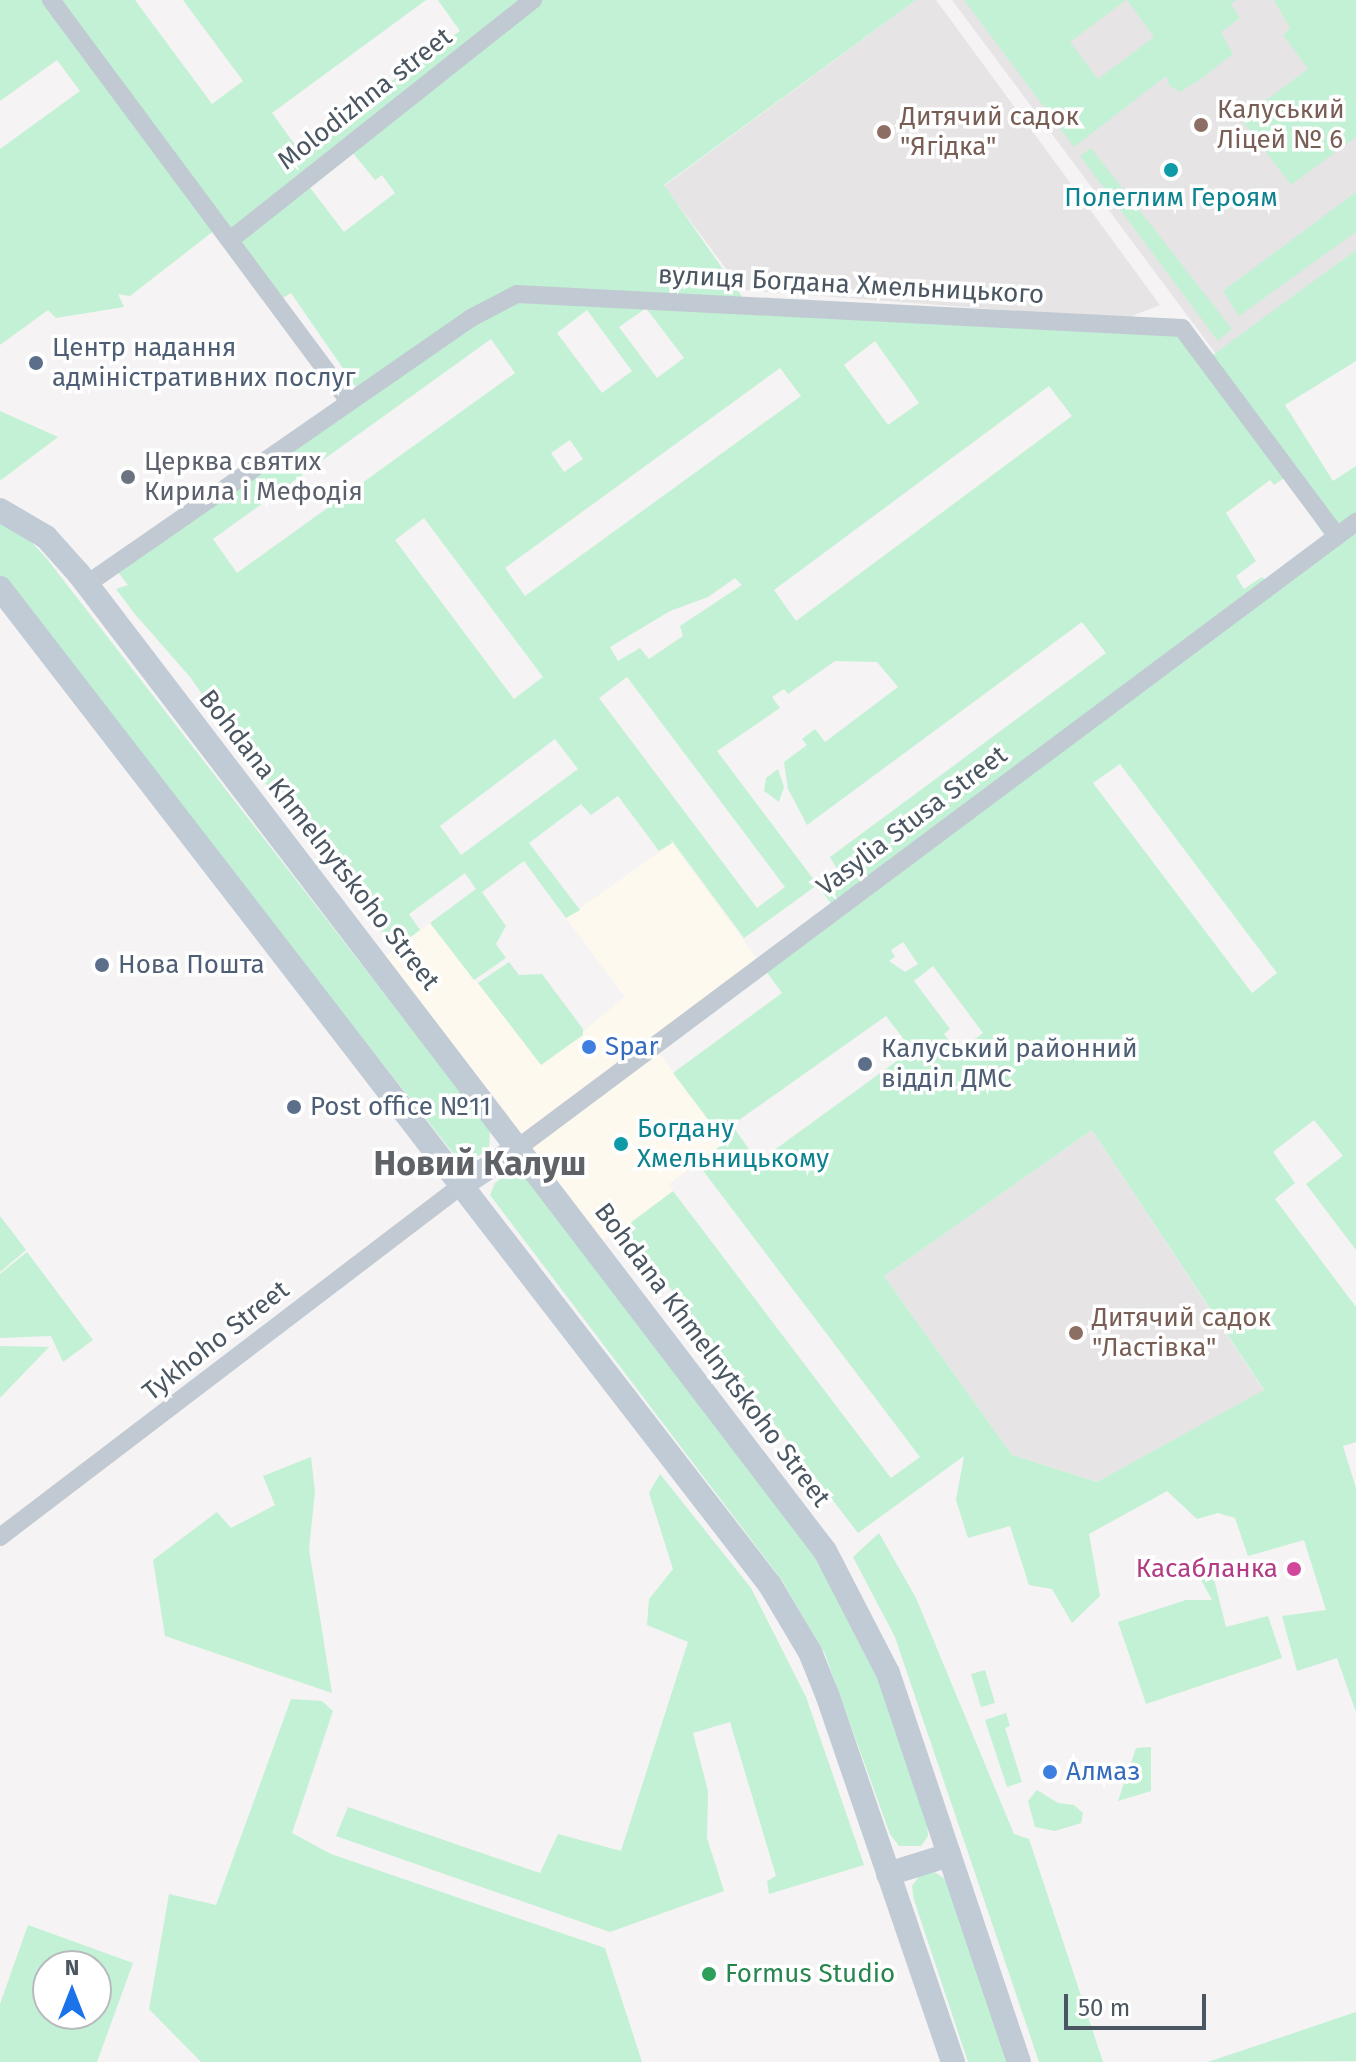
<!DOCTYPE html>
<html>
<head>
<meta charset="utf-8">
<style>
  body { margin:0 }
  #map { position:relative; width:1356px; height:2062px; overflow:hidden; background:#f5f3f3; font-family:"Fira Sans",sans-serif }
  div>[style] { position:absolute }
  .commercial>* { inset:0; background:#fdf9ef }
  .education>* { inset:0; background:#e6e4e5 }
  .green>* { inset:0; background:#c3f1d5 }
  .street>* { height:18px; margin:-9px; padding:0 9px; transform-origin:9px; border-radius:9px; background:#c1cad2 }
  .secondary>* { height:24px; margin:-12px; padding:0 12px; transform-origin:12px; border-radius:12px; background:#c1cbd6 }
  .dots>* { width:22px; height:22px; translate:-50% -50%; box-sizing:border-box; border:4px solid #fff; border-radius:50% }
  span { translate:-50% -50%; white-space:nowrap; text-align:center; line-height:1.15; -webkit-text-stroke:7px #fff; paint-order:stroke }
  .street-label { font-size:26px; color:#4a5661 }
  .education-label { font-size:26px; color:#785e54 }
  .left { translate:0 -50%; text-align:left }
  .culture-label { font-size:26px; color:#0d838f }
  .service-label { font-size:26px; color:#4e5e75 }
  .worship-label { font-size:26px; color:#5b616d }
  .shop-label { font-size:26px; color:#366cbe }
  .hotel-label { font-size:26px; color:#b23c85 }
  .right { translate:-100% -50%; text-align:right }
  .leisure-label { font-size:26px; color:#27864d }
  .district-label { font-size:34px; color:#5f6368; font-weight:700 }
  .north { position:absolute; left:32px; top:1950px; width:80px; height:80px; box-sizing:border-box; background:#fff; border:2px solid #b7bbc0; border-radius:50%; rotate:0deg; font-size:22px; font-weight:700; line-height:32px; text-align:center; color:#4a5661 }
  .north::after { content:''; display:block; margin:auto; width:28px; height:36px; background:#1a73e8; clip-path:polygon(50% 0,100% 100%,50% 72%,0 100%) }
  .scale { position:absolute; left:1064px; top:1994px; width:142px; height:36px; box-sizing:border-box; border:4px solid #4a5661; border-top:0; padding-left:10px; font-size:24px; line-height:28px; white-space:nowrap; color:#4a5661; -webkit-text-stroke:6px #fff; paint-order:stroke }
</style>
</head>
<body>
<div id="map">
  <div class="commercial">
    <div style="clip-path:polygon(672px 843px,763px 967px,655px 1048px,726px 1142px,669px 1184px,673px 1191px,595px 1247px,377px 962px,430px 923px,542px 1065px,625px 997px,566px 918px)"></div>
  </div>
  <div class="education">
    <div style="clip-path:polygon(916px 0,936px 0,1160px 305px,1124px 319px,742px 290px,664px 186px)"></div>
    <div style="clip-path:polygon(952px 0,1356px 0,1356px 250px,1216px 354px)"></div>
    <div style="clip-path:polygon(1092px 1130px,1264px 1391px,1097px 1482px,1012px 1455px,884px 1276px)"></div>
  </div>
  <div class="green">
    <div style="clip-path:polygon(evenodd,0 0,135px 0,212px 104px,243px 81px,183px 0,426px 0,272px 113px,298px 149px,460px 31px,438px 0,916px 0,664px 185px,748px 305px,1182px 328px,1206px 360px,1356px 250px,1356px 361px,1285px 405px,1333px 481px,1356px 466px,1356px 1250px,1306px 1184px,1343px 1156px,1314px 1120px,1273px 1152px,1295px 1183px,1275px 1199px,1356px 1307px,1356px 1442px,1343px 1446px,1356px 1488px,1356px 1712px,1337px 1658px,1297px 1671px,1282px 1616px,1326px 1610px,1304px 1540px,1248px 1556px,1235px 1518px,1218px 1513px,1197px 1519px,1167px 1491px,1089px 1534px,1100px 1596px,1072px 1623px,1052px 1589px,1029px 1585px,1010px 1526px,968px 1538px,956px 1500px,964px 1456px,858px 1533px,624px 1228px,673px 1191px,891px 1478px,920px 1457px,698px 1164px,725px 1142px,673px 1073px,782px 993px,763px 967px,836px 910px,817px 885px,744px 938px,670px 838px,672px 843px,659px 851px,618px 796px,591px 815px,581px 804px,529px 843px,580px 910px,566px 918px,524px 861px,482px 892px,506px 926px,496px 944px,506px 958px,474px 980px,430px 923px,476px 889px,465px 873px,409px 914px,420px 930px,395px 949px,281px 805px,190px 677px,134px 613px,116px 589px,128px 585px,112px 564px,360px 393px,291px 293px,276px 302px,220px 226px,130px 296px,118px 294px,124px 307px,56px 318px,48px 310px,0 345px,0 149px,80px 91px,57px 60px,0 101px,0 0,348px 147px,375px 180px,382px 175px,395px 193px,344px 232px,305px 181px,348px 147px,0 0,646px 308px,684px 358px,657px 378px,619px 327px,646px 308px,0 0,587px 310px,632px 371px,602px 393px,557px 333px,587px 310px,0 0,491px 339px,515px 373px,237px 573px,213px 539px,491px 339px,0 0,875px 341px,919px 403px,888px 425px,844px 365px,875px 341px,0 0,780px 368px,801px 396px,525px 596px,505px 568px,780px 368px,0 0,1049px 386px,1072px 416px,796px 621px,774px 590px,1049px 386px,0 0,570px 440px,583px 459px,564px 472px,551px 453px,570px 440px,0 0,1290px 474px,1319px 515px,1313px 519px,1329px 542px,1270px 585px,1262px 577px,1244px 589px,1236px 576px,1256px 561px,1226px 513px,1270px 480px,1274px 485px,1290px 474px,0 0,424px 518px,543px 677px,514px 699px,395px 540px,424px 518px,0 0,735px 578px,742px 585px,680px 626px,683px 636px,649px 659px,640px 648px,618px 661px,610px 647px,670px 611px,708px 597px,735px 578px,0 0,1082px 622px,1106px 653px,830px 857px,837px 869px,817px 884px,717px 751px,780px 708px,772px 697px,784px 689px,788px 694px,835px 661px,877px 662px,898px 687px,825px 742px,815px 729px,802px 739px,807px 745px,784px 762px,788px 789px,807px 825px,1082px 622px,0 0,627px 677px,785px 887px,757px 908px,599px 698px,627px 677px,0 0,555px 739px,578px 769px,461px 855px,440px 826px,555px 739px,0 0,1120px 764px,1277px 973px,1252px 993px,1093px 783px,1120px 764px,0 0,903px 942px,918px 964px,905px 972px,889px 961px,895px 957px,891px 950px,903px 942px,0 0,933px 966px,983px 1033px,958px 1052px,944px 1034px,950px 1029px,914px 981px,933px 966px,0 0,886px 1016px,912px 1050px,758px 1162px,732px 1125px,886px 1016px,0 0,1092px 1130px,1264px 1390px,1097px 1482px,1012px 1455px,884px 1276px,1092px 1130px)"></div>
    <div style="clip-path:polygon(964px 0,1126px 0,1070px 42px,1098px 79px,1154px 37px,1127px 0,1236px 0,1231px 4px,1240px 18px,1221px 32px,1233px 54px,1198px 81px,1180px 92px,1170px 86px,1166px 76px,1074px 147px)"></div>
    <div style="clip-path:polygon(1274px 0,1356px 0,1356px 137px,1291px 185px,1241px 119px,1308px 69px,1283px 35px,1290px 28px)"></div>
    <div style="clip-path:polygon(1091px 148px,1232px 329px,1218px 341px,1080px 156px)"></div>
    <div style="clip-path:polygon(1356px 192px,1356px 232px,1239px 316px,1223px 291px)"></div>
    <div style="clip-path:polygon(0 411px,58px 437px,1px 480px,0 479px)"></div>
    <div style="clip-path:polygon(0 523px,27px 537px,47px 559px,490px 1130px,489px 1149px,475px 1158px,456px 1157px,0 576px)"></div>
    <div style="clip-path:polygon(778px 769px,784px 787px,779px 802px,764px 791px,766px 778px)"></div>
    <div style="clip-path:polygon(509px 962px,519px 975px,542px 974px,583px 1029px,583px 1035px,541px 1065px,478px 983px)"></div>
    <div style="clip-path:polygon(523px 1171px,813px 1555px,844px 1605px,878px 1679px,927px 1821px,928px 1836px,921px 1846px,899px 1846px,890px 1834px,825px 1654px,781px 1579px,490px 1195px,495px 1183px,508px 1173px)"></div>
    <div style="clip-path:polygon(0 1216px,26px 1250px,0 1272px)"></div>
    <div style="clip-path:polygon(27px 1252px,93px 1340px,63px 1362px,51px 1336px,0 1338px,0 1274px)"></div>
    <div style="clip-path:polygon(0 1346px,49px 1347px,0 1398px)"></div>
    <div style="clip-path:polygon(311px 1457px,315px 1492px,309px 1549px,332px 1693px,165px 1636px,153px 1560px,217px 1512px,231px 1528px,275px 1505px,263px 1476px)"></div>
    <div style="clip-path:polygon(660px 1474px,751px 1588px,806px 1697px,864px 1865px,769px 1894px,767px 1881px,776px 1876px,730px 1722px,693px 1733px,708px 1791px,707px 1838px,724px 1891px,610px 1932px,336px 1836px,348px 1807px,540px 1873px,558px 1834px,621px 1851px,688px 1642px,647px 1625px,649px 1599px,673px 1569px,649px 1493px)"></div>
    <div style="clip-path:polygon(879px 1533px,916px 1598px,1014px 1834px,1029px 1839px,1103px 2062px,1039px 2062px,895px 1637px,853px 1557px)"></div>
    <div style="clip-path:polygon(1211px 1567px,1226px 1627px,1268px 1616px,1282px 1658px,1146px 1704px,1118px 1622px,1186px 1600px,1212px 1600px,1198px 1574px)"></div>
    <div style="clip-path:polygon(985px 1670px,995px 1703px,981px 1707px,971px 1674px)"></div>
    <div style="clip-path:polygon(291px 1699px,322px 1701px,333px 1711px,292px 1833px,331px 1854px,605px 1948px,642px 2062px,201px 2062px,149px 2009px,169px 1894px,216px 1905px)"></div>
    <div style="clip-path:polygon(1006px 1713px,1010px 1726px,1005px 1728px,1022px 1782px,1007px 1787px,985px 1720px)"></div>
    <div style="clip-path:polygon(1151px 1747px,1151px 1791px,1118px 1801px,1136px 1748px)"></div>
    <div style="clip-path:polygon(1037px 1790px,1058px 1803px,1074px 1805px,1083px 1813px,1081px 1823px,1055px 1831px,1035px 1827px,1028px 1801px)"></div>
    <div style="clip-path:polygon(933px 1871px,945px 1879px,1008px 2062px,968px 2062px,914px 1900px,912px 1886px,920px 1875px)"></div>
    <div style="clip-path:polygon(evenodd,28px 1925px,133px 1963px,97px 2062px,0 2062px,0 2004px,28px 1925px,48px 1966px,96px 1966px,96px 2014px,48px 2014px,48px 1966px)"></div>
    <div style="clip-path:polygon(1356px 2012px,1356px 2061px,1208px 2062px)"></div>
  </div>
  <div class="street">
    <div style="left:51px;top:0;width:498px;rotate:53.4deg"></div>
    <div style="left:230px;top:240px;width:387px;rotate:-38.4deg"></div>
    <div style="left:87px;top:584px;width:467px;rotate:-34.7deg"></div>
    <div style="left:471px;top:318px;width:52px;rotate:-27.6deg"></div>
    <div style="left:517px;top:294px;width:666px;rotate:2.93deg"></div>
    <div style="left:1182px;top:328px;width:259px;rotate:53.3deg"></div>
    <div style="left:519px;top:1147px;width:1045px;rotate:-36.75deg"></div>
    <div style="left:0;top:1537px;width:581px;rotate:-37.3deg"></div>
  </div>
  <div class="secondary">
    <div style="left:0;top:510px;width:53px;rotate:30.4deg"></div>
    <div style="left:46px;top:537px;width:50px;rotate:48.3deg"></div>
    <div style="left:79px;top:574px;width:1229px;rotate:52.64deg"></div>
    <div style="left:825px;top:1551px;width:137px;rotate:62.7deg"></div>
    <div style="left:888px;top:1673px;width:410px;rotate:71.4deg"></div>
    <div style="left:0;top:588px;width:1260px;rotate:52.32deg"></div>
    <div style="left:770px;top:1585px;width:78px;rotate:59.2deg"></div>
    <div style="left:810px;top:1652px;width:48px;rotate:68.2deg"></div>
    <div style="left:828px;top:1697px;width:386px;rotate:71.1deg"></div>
    <div style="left:462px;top:1185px;width:69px;rotate:-33.7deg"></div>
    <div style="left:888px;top:1874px;width:64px;rotate:-17.3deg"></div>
  </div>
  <div class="dots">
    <div style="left:1201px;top:125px;background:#8d6e63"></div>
    <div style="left:884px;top:132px;background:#8d6e63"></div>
    <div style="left:1171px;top:170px;background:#0f9aa8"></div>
    <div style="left:36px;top:363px;background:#5c6f8a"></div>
    <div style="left:128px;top:477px;background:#6b7280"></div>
    <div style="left:102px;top:965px;background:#5c6f8a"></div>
    <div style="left:589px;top:1047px;background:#3f7fe0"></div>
    <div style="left:865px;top:1064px;background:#5c6f8a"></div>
    <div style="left:294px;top:1107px;background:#5c6f8a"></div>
    <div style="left:621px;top:1144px;background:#0f9aa8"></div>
    <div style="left:1076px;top:1333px;background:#8d6e63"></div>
    <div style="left:1294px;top:1569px;background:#d1479c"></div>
    <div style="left:1050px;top:1772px;background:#3f7fe0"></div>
    <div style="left:709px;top:1974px;background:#2e9e5b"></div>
  </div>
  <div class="street-label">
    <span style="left:365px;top:99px;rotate:-38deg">Molodizhna street</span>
    <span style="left:851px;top:285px;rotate:3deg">вулиця Богдана Хмельницького</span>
    <span style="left:912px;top:821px;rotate:-37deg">Vasylia Stusa Street</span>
    <span style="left:319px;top:840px;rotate:52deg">Bohdana Khmelnytskoho Street</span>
    <span style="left:216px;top:1341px;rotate:-38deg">Tykhoho Street</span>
    <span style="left:712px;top:1355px;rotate:53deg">Bohdana Khmelnytskoho Street</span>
  </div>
  <div class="education-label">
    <span class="left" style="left:1217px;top:125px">Калуський<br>Ліцей № 6</span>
    <span class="left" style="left:900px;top:132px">Дитячий садок<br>"Ягідка"</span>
    <span class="left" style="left:1092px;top:1333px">Дитячий садок<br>"Ластівка"</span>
  </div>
  <div class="culture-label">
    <span style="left:1171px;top:198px">Полеглим Героям</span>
    <span class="left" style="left:637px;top:1144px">Богдану<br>Хмельницькому</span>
  </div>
  <div class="service-label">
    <span class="left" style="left:52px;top:363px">Центр надання<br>адміністративних послуг</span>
    <span class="left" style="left:118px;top:965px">Нова Пошта</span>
    <span class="left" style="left:881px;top:1064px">Калуський районний<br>відділ ДМС</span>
    <span class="left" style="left:310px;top:1107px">Post office №11</span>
  </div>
  <div class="worship-label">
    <span class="left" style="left:144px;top:477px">Церква святих<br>Кирила і Мефодія</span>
  </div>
  <div class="shop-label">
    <span class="left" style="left:605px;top:1047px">Spar</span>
    <span class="left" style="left:1066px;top:1772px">Алмаз</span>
  </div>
  <div class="hotel-label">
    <span class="right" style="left:1278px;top:1569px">Касабланка</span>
  </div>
  <div class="leisure-label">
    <span class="left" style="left:725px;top:1974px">Formus Studio</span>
  </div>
  <div class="district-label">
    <span style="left:480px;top:1164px">Новий Калуш</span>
  </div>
  <div class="north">N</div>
  <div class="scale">50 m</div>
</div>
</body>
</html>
